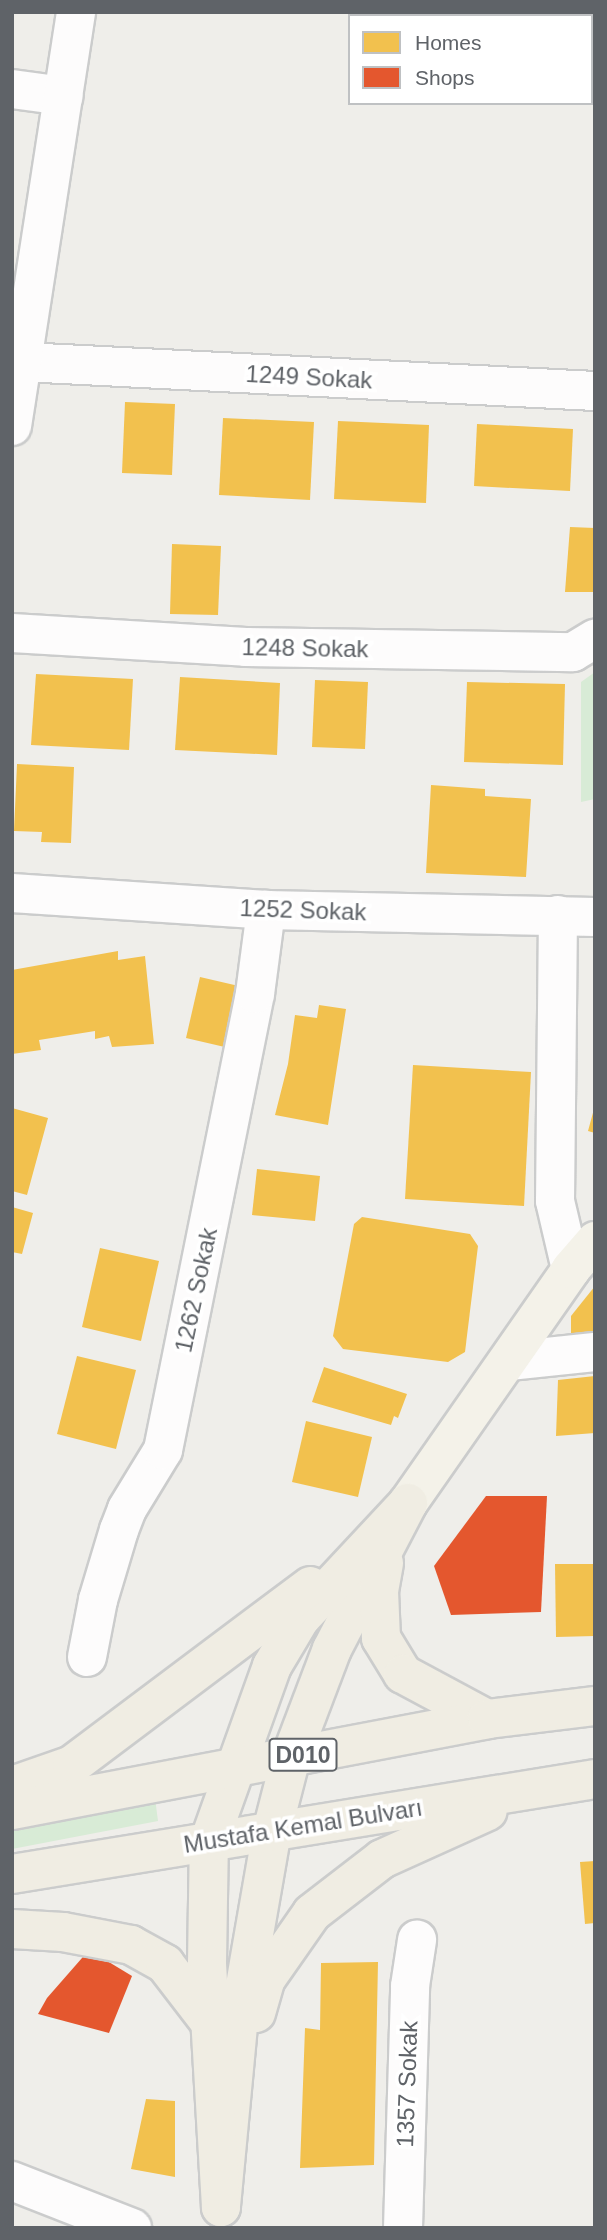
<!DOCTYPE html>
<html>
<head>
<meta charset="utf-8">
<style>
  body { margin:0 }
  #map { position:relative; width:607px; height:2240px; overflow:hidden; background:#efeeea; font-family:Arial,sans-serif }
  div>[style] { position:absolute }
  .green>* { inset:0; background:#d8ebd6 }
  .homes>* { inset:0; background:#f2c14e }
  .shops>* { inset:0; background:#e4572e }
  .roads { filter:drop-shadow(2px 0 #cbcccc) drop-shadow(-2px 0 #cbcccc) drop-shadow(0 2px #cbcccc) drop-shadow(0 -2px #cbcccc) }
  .minor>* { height:38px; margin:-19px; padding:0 19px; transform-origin:19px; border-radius:19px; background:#fdfcfc }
  .major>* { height:38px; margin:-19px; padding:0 19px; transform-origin:19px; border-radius:19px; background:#f4f2e9 }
  .highway>* { height:38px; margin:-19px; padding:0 19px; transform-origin:19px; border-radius:19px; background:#f0ede3 }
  span { translate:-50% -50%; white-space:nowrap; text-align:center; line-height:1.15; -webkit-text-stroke:7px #fff; paint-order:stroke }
  .shield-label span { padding:2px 5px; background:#fff; border:2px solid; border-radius:5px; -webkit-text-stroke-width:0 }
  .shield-label { font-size:23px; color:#5f6368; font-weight:700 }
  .street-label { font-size:24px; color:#5f6368 }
  .frame { position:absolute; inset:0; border:14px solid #5f6368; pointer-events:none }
  .legend { position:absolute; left:348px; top:14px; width:245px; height:91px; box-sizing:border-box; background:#fff; border:2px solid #bfc1c3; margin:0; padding:9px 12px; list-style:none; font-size:21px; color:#5f6368 }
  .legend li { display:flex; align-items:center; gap:14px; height:35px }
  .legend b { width:35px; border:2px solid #bfc1c3 }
</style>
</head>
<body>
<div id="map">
  <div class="green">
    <div style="clip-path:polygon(595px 672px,595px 799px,581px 802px,581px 682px)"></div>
    <div style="clip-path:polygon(155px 1798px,158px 1821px,12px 1849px,12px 1827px)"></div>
  </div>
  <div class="homes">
    <div style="clip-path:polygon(125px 402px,175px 404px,172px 475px,122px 473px)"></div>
    <div style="clip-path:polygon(223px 418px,314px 422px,310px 500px,219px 495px)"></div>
    <div style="clip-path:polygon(338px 421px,429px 425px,426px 503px,334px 499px)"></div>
    <div style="clip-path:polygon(477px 424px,573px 429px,570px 491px,474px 486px)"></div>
    <div style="clip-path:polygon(570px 527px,595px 528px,595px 592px,565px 592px)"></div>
    <div style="clip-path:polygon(172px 544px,221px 546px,218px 615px,170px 614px)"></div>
    <div style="clip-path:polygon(36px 674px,133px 679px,129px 750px,31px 745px)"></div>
    <div style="clip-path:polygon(180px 677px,280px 683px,277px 755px,175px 750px)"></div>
    <div style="clip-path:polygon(315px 680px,368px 682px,365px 749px,312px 747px)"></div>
    <div style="clip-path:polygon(467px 682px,565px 684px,563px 765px,464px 762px)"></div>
    <div style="clip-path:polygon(17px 764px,74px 767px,71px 843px,41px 842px,42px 832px,14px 831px)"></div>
    <div style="clip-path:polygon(431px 785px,485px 789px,485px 796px,531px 799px,526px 877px,426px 873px)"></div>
    <div style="clip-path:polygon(118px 951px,118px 960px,145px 956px,154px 1044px,112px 1047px,109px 1036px,95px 1039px,95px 1031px,39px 1040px,41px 1050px,12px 1054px,12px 970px)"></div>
    <div style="clip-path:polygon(200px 977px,243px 987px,229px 1048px,186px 1038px)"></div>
    <div style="clip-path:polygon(319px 1005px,346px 1009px,328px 1125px,275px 1115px,288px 1064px,295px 1015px,317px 1018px)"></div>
    <div style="clip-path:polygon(413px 1065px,531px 1072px,524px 1206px,405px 1199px)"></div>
    <div style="clip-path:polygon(12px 1108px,48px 1118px,27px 1195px,12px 1191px)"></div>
    <div style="clip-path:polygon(594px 1109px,595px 1109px,595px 1133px,588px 1131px)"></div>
    <div style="clip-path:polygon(257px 1169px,320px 1176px,315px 1221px,252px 1215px)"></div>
    <div style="clip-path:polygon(12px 1207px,33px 1213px,22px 1254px,12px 1252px)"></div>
    <div style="clip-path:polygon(362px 1217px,470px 1234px,478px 1246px,465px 1352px,448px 1362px,343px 1349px,333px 1336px,354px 1224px)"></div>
    <div style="clip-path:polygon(100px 1248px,159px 1261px,141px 1341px,82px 1327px)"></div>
    <div style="clip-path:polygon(595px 1286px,595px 1338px,571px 1342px,571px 1316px)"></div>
    <div style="clip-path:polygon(77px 1356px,136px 1370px,116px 1449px,57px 1434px)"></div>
    <div style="clip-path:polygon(324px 1367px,407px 1394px,398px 1418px,394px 1416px,391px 1425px,312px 1402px)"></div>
    <div style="clip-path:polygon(595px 1376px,595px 1433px,556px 1436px,558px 1380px)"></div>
    <div style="clip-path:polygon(306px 1421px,372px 1437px,358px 1497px,292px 1482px)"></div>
    <div style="clip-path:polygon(555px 1564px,595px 1564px,595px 1636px,556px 1637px)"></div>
    <div style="clip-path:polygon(595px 1861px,595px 1923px,585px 1924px,580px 1862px)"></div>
    <div style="clip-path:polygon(378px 1962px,374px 2165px,300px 2168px,305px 2028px,320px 2030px,321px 1963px)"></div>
    <div style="clip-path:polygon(146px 2099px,175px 2101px,175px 2177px,131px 2169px)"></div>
  </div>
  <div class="shops">
    <div style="clip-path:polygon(486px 1496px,547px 1496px,541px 1612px,451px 1615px,434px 1566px)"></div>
    <div style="clip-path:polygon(89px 1950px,132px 1976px,109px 2033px,38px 2014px,47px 1998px)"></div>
  </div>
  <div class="roads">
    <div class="minor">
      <div style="left:12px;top:89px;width:52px;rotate:7.7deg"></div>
      <div style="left:23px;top:362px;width:573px;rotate:2.9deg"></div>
      <div style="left:12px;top:426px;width:419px;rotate:-81.2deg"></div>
      <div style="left:12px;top:633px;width:234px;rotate:3.4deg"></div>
      <div style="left:246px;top:647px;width:327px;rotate:0.9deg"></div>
      <div style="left:573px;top:652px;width:26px;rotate:-31deg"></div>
      <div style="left:12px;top:893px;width:255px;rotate:3.8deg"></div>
      <div style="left:266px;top:910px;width:329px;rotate:1.2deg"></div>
      <div style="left:558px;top:915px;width:286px;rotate:90.6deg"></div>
      <div style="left:555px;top:1201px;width:70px;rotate:76.8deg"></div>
      <div style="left:509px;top:1361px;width:86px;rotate:-6deg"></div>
      <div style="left:87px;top:1657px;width:58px;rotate:-79.1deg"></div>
      <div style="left:98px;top:1600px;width:73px;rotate:-73.3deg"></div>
      <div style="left:119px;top:1530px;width:22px;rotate:-69deg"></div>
      <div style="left:127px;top:1509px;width:69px;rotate:-58.6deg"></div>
      <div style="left:163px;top:1450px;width:465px;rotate:-78.6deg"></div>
      <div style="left:255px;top:994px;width:85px;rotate:-82.5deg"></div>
      <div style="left:12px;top:2181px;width:129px;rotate:21.4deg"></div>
      <div style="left:403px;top:2228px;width:242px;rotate:-88.3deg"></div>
      <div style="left:410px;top:1986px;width:47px;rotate:-81.3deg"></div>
    </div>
    <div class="major">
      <div style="left:408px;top:1503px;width:285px;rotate:-55.1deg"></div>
      <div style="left:571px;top:1269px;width:37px;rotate:-49deg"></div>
    </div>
    <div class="highway">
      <div style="left:408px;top:1503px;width:165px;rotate:117.5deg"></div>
      <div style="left:332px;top:1649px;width:116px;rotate:110.8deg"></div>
      <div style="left:291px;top:1757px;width:76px;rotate:104.4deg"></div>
      <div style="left:272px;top:1831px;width:198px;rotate:99.9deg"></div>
      <div style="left:238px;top:2026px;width:182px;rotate:95.4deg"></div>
      <div style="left:221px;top:2207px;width:244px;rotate:-93.3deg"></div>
      <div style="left:207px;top:1963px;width:121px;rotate:-89.1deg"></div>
      <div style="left:209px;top:1842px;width:187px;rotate:-70.3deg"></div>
      <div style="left:272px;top:1666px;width:55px;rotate:-59.2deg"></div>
      <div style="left:300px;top:1619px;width:158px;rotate:-47deg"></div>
      <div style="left:384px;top:1563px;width:28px;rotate:100deg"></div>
      <div style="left:379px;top:1591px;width:47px;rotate:87.6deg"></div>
      <div style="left:381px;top:1638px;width:42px;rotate:58.6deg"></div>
      <div style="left:403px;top:1674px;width:95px;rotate:28.2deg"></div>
      <div style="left:12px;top:1786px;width:64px;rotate:-19.3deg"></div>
      <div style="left:72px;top:1765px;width:298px;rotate:-36.9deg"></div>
      <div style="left:12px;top:1810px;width:484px;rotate:-10.8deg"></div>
      <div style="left:487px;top:1719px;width:109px;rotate:-6.9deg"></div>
      <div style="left:12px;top:1874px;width:591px;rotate:-9.26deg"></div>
      <div style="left:12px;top:1929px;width:51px;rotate:3.4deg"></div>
      <div style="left:63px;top:1932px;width:69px;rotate:10.8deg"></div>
      <div style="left:131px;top:1945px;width:39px;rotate:29deg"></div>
      <div style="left:165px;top:1964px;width:76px;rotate:52.5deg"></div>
      <div style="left:256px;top:2013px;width:35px;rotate:-74deg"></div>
      <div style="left:266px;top:1979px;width:80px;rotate:-55.1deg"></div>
      <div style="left:312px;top:1913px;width:88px;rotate:-37.6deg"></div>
      <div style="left:382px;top:1859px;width:116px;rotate:-24.4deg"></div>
    </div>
  </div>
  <div class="shield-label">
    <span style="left:303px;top:1755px">D010</span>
  </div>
  <div class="street-label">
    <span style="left:309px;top:377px;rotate:3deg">1249 Sokak</span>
    <span style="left:305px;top:648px;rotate:1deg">1248 Sokak</span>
    <span style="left:303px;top:910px;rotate:2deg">1252 Sokak</span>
    <span style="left:196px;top:1290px;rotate:-78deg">1262 Sokak</span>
    <span style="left:303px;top:1826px;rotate:-9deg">Mustafa Kemal Bulvarı</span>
    <span style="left:407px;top:2084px;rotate:-88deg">1357 Sokak</span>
  </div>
  <div class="frame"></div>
  <ul class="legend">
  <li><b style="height:19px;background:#f2c14e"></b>Homes</li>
  <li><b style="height:19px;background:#e4572e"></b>Shops</li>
  </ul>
</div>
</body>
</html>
